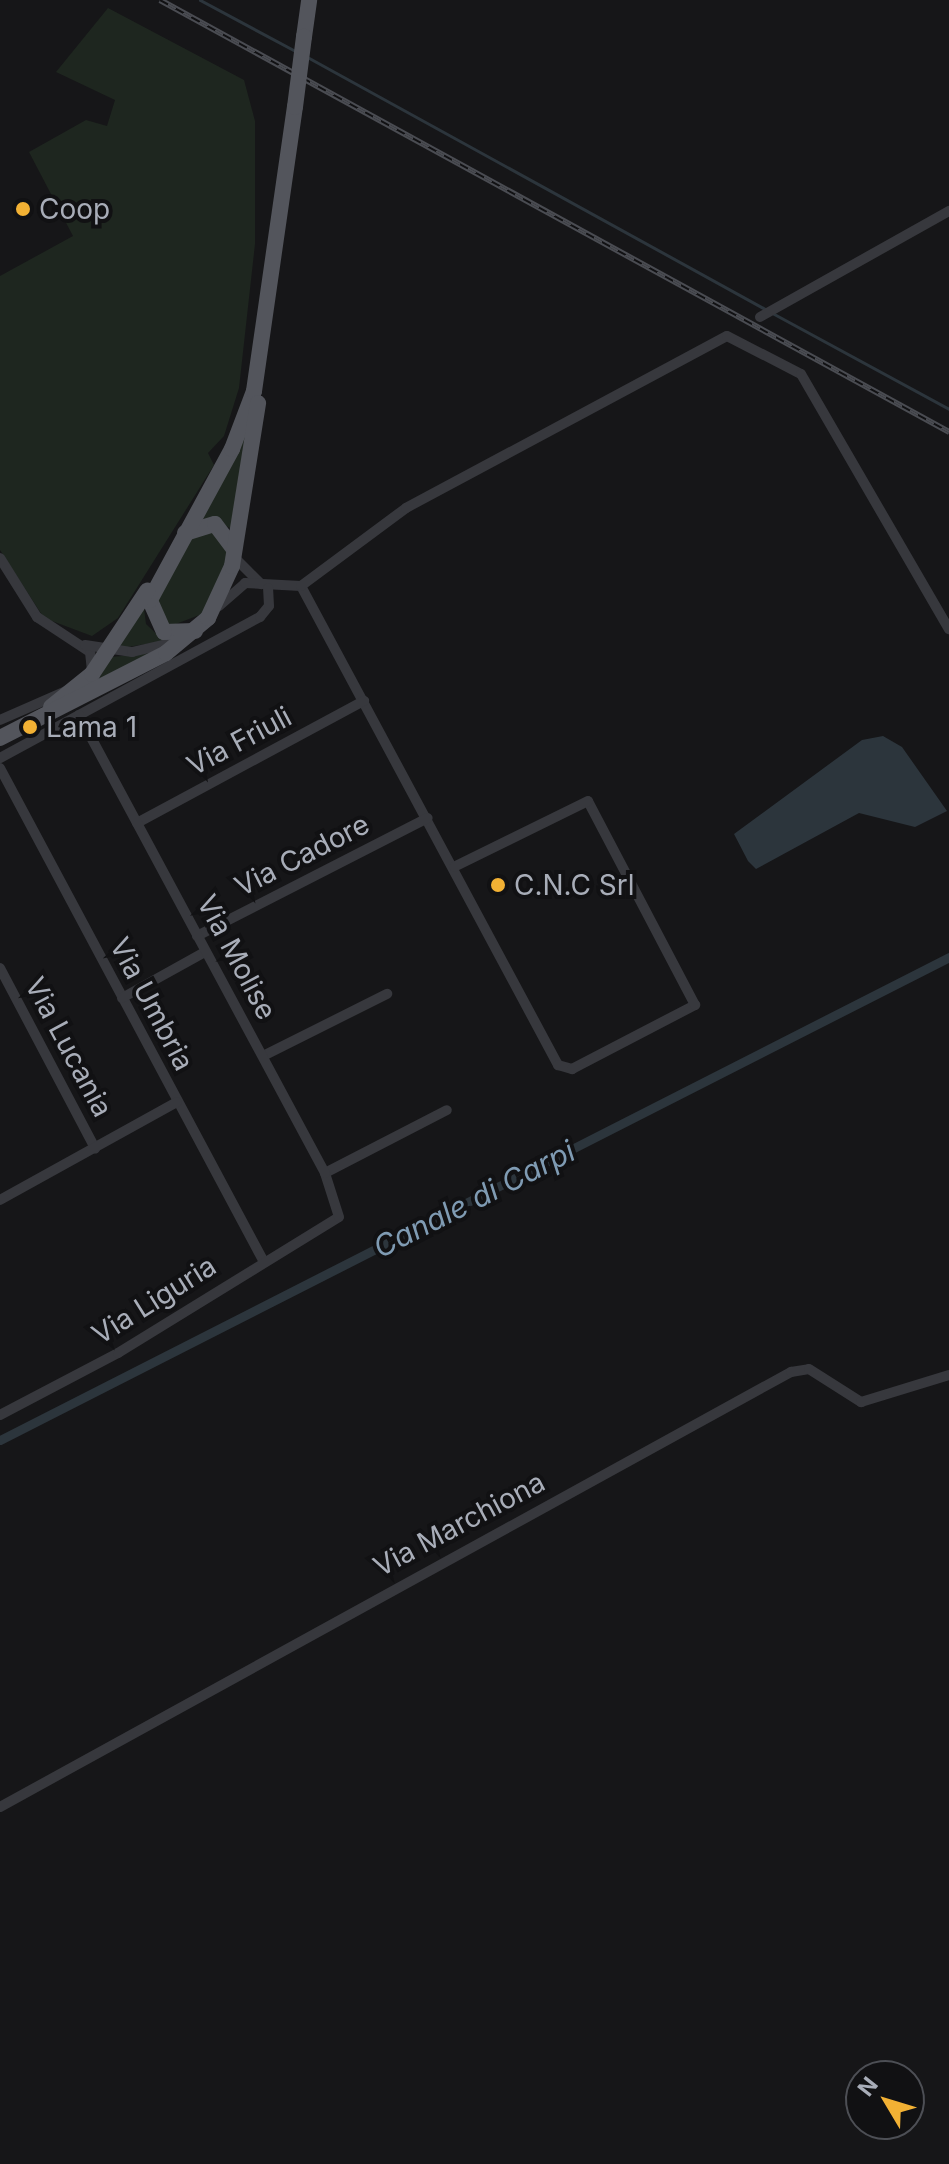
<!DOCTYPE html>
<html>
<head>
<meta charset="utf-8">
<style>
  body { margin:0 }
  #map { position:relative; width:949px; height:2164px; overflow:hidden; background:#161618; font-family:Inter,sans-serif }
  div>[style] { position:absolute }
  .green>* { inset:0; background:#1e261f }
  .water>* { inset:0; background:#2c353c }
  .stream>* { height:3px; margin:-1.5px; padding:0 1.5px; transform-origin:1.5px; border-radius:1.5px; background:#2c353c }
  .canal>* { height:9px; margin:-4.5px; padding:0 4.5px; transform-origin:4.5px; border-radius:4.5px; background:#2c353c }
  .street>* { height:10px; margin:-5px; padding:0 5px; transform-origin:5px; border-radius:5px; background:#37383d }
  .primary>* { height:16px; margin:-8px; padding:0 8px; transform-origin:8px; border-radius:8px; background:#53555c }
  .rail>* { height:6px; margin-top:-3px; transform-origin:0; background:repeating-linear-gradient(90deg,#111113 0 9px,#4a4c52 0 18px); box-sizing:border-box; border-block:2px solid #4a4c52 }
  .primary-bridge>* { height:16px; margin:-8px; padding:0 8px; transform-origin:8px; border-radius:8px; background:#53555c }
  .dots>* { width:22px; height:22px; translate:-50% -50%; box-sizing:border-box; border:4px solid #111113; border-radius:50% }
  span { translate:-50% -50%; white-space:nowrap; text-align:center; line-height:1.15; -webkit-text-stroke:8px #111113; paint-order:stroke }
  .poi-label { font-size:28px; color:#a8adb8 }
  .left { translate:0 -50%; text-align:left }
  .street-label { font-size:28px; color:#a8adb8 }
  .water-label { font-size:30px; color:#7f9bb3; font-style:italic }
  .north { position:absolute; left:845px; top:2060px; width:80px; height:80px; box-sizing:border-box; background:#111113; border:2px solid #4d4f55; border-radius:50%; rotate:308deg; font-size:22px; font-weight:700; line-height:32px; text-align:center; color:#a8adb8 }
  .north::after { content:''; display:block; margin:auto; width:28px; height:36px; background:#f2b134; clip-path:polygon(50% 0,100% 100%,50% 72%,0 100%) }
</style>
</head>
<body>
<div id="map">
  <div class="green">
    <div style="clip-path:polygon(108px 8px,244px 80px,255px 121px,255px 244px,239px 388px,224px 436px,208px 453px,214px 465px,118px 618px,92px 636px,44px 618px,0 550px,0 276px,73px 236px,29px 152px,86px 120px,107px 126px,115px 100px,56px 72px)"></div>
    <div style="clip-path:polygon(247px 428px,233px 530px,215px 519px,196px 520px)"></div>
    <div style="clip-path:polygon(210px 530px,227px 546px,226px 562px,202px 614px,168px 627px,153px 600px,189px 539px)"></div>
    <div style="clip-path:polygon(144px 608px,146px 624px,164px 641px,116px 649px)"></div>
    <div style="clip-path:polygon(152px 653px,94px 687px,111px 657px)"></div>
  </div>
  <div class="water">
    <div style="clip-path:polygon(883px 736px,902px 747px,947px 811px,915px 827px,859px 813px,756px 869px,748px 861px,734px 834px,862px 740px)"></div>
  </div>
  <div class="stream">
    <div style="left:200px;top:0;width:108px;rotate:28.2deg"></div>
    <div style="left:309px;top:58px;width:521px;rotate:28.83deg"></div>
    <div style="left:774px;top:314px;width:199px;rotate:28.5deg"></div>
  </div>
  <div class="canal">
    <div style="left:0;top:1440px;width:1065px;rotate:-26.97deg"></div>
  </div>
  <div class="street">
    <div style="left:760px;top:317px;width:217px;rotate:-29.3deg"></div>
    <div style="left:233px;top:556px;width:40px;rotate:45deg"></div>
    <div style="left:0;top:558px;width:70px;rotate:57.9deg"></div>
    <div style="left:37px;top:617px;width:64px;rotate:33.4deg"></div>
    <div style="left:90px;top:652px;width:19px;rotate:84deg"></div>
    <div style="left:301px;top:586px;width:544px;rotate:61.78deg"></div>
    <div style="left:558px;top:1065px;width:15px;rotate:16deg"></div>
    <div style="left:572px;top:1069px;width:139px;rotate:-27.5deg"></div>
    <div style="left:695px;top:1005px;width:230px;rotate:-117.7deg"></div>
    <div style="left:588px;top:801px;width:149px;rotate:153.8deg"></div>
    <div style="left:219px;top:606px;width:35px;rotate:-41deg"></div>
    <div style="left:245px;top:583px;width:56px;rotate:3.1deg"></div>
    <div style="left:301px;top:586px;width:131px;rotate:-36.6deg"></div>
    <div style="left:406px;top:508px;width:364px;rotate:-28.2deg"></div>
    <div style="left:727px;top:336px;width:83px;rotate:27.2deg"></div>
    <div style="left:801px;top:374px;width:295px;rotate:59.9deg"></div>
    <div style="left:85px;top:645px;width:48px;rotate:8.5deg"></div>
    <div style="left:132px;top:652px;width:40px;rotate:-13deg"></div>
    <div style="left:0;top:720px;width:72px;rotate:-23.7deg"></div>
    <div style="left:0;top:758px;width:296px;rotate:-28.5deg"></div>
    <div style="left:260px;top:617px;width:14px;rotate:-51deg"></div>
    <div style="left:269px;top:606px;width:18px;rotate:-93deg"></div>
    <div style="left:0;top:768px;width:560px;rotate:61.88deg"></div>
    <div style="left:137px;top:823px;width:258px;rotate:-28.3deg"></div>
    <div style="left:197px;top:936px;width:259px;rotate:-27.1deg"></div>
    <div style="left:0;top:968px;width:204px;rotate:62.2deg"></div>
    <div style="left:122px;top:998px;width:95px;rotate:-29deg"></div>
    <div style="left:263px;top:1056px;width:139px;rotate:-26.6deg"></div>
    <div style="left:325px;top:1173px;width:137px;rotate:-27.3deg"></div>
    <div style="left:0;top:1200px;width:202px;rotate:-29deg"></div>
    <div style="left:0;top:1415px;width:133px;rotate:-27.7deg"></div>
    <div style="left:118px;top:1353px;width:259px;rotate:-31.6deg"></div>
    <div style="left:339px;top:1217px;width:46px;rotate:-107.7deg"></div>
    <div style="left:325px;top:1173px;width:520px;rotate:-118.24deg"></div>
    <div style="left:0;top:1807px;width:903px;rotate:-28.81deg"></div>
    <div style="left:791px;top:1372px;width:18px;rotate:-9deg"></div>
    <div style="left:809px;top:1369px;width:62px;rotate:32.4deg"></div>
    <div style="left:861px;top:1402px;width:92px;rotate:-17.1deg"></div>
  </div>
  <div class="primary">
    <div style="left:304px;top:37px;width:37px;rotate:-82deg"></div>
    <div style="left:185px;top:533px;width:31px;rotate:-17deg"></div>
    <div style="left:215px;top:524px;width:30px;rotate:53deg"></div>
    <div style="left:195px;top:631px;width:31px;rotate:178deg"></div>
    <div style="left:164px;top:632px;width:35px;rotate:-114deg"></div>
    <div style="left:150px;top:600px;width:172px;rotate:-61.5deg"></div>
    <div style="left:232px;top:449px;width:62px;rotate:-69.2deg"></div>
    <div style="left:254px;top:391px;width:287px;rotate:-81.8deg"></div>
    <div style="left:51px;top:707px;width:53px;rotate:-38.8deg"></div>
    <div style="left:92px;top:674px;width:100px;rotate:-56.5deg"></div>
    <div style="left:0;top:738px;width:186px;rotate:-27.1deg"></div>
    <div style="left:166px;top:653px;width:55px;rotate:-39.8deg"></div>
    <div style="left:208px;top:618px;width:57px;rotate:-65.2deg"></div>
    <div style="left:232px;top:566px;width:165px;rotate:-80.9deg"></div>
  </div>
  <div class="rail">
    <div style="left:160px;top:0;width:900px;rotate:28.7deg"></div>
  </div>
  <div class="primary-bridge">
    <div style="left:295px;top:107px;width:71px;rotate:-82.7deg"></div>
  </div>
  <div class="dots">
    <div style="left:23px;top:209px;background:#f2b134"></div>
    <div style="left:30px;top:727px;background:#f2b134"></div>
    <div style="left:498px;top:885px;background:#f2b134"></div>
  </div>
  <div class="poi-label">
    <span class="left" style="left:39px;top:209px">Coop</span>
    <span class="left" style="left:46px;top:727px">Lama 1</span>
    <span class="left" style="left:514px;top:885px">C.N.C Srl</span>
  </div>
  <div class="street-label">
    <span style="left:239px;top:741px;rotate:-28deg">Via Friuli</span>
    <span style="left:302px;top:855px;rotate:-27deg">Via Cadore</span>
    <span style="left:237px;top:957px;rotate:62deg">Via Molise</span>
    <span style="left:152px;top:1004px;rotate:62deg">Via Umbria</span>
    <span style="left:69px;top:1047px;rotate:62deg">Via Lucania</span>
    <span style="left:154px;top:1300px;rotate:-32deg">Via Liguria</span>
    <span style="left:459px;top:1524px;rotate:-28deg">Via Marchiona</span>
  </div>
  <div class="water-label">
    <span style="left:474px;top:1199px;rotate:-27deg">Canale di Carpi</span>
  </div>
  <div class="north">N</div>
</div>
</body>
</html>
